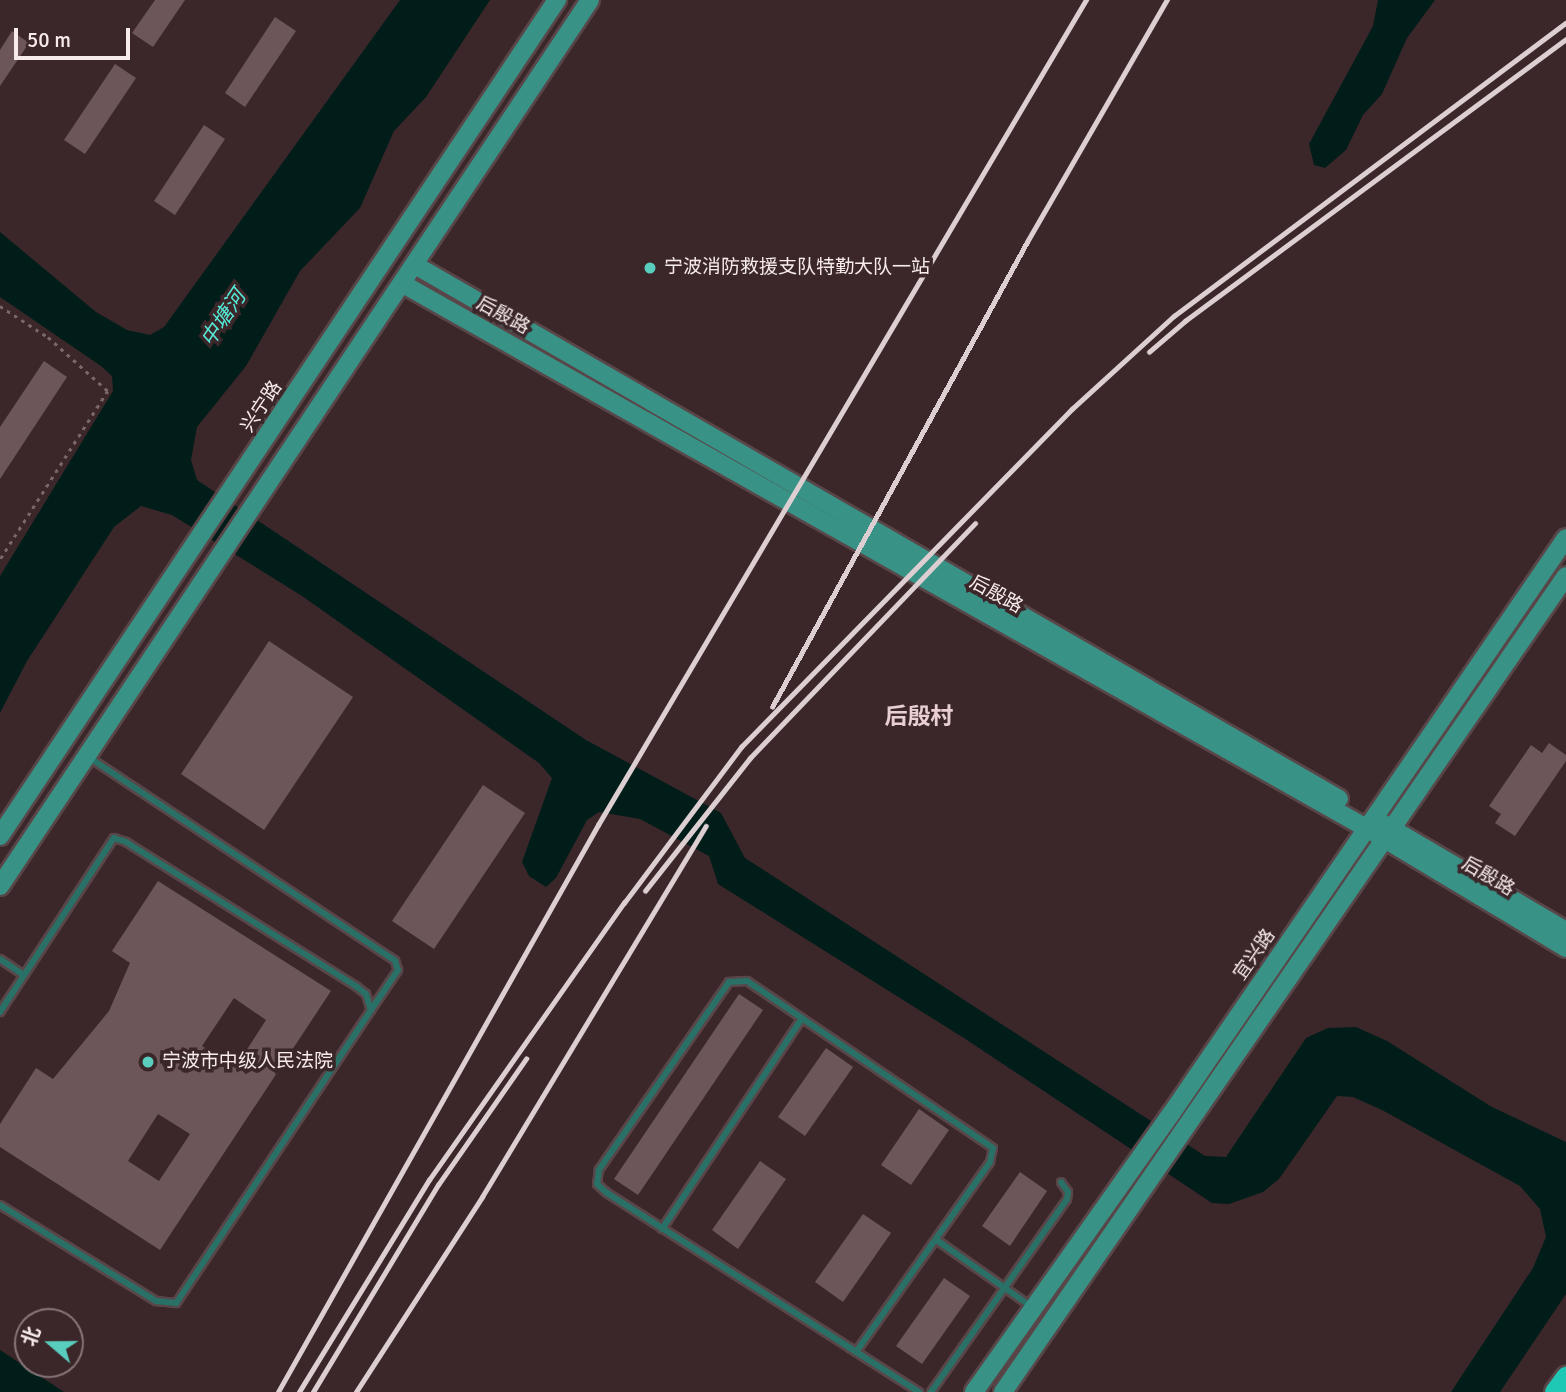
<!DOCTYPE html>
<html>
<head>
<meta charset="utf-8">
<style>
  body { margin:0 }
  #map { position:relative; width:1566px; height:1392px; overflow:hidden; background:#3b272a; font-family:Signika,"Noto Sans SC",sans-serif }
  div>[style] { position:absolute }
  .water>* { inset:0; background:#001d19 }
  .building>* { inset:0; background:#6d565a }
  .path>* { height:2.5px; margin-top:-1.25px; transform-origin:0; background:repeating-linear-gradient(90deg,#79676a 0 3.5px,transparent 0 8.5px) }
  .roads { filter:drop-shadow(2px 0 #594649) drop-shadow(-2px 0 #594649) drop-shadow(0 2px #594649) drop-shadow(0 -2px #594649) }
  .lane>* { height:6px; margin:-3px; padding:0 3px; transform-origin:3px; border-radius:3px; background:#297167 }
  .secondary>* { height:18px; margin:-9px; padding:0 9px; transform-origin:9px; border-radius:9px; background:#389286 }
  .highway>* { height:21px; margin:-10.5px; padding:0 10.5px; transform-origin:10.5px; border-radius:10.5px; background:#1fc7b5 }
  .rail>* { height:4.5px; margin:-2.25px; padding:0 2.25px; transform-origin:2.25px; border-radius:2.25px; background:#ddcfd1 }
  .dots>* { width:19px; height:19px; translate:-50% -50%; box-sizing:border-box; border:4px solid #3b272a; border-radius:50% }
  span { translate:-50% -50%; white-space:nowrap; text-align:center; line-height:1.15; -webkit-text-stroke:7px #3b272a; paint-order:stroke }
  .poi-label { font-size:19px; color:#f8ebec }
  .left { translate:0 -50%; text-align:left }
  .street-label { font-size:19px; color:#f8ebec }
  .water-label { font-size:21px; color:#54ecd9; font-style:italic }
  .quarter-label { font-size:23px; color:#e9cfd3; font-weight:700 }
  .north { position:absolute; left:14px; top:1308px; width:70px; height:70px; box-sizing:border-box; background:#3b272a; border:2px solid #877578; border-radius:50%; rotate:290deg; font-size:19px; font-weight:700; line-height:28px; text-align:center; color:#f8ebec }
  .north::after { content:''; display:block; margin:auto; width:24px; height:32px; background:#59cebe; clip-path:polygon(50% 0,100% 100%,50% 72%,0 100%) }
  .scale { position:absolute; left:14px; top:28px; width:116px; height:32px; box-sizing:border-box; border:4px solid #f8ebec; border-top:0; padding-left:9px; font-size:21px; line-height:24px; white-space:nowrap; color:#f8ebec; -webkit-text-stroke:5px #3b272a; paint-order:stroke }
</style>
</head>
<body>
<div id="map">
  <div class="water">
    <div style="clip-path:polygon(400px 0,490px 0,426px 97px,394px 131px,360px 208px,300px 271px,246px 366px,197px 427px,191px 460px,197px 480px,586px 740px,721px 813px,745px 858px,1205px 1156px,1226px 1157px,1306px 1038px,1328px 1028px,1356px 1027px,1387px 1041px,1492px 1107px,1566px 1142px,1566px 1294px,1500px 1392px,1451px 1392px,1533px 1268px,1546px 1237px,1540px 1209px,1520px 1186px,1382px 1110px,1353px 1097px,1337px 1096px,1279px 1179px,1263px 1192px,1229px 1204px,1212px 1203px,967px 1040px,718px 884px,709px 856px,640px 819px,599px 812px,587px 820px,556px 878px,546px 887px,529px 876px,522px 862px,552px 778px,539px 763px,302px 596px,172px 515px,141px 506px,114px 527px,27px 661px,0 713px,0 576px,113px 391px,112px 376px,101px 366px,0 297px,0 232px,96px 312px,127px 330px,150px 335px,164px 327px)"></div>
    <div style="clip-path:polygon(1378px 0,1435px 0,1407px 38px,1382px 94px,1363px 115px,1346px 150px,1325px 168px,1314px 165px,1309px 144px,1373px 26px)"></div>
    <div style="clip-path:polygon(0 1350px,64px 1392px,0 1392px)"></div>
  </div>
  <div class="building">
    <div style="clip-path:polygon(155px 0,185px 0,153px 47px,132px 33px)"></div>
    <div style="clip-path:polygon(275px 17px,296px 31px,245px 107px,225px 93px)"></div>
    <div style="clip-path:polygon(12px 31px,29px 43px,0 86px,0 50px)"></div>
    <div style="clip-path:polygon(115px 64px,136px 78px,85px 154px,64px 140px)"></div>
    <div style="clip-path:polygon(204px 125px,225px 139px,175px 215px,154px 201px)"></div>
    <div style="clip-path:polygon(44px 361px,67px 377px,0 479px,0 427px)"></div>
    <div style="clip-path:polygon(269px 641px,353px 697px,264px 830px,181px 774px)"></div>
    <div style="clip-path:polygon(1549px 743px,1566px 755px,1566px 761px,1515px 836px,1495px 823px,1501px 814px,1489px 806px,1531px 745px,1542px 753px)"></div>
    <div style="clip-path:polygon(483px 785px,525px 813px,434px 949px,392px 921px)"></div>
    <div style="clip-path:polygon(evenodd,158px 881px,331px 991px,160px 1250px,0 1147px,0 1124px,36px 1068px,53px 1079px,109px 1011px,130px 963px,112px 951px,158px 881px,234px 998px,266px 1020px,235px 1068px,202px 1046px,234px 998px,158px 881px,158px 1114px,190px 1134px,159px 1181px,128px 1161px,158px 1114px)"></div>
    <div style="clip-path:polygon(739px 994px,763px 1010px,638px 1195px,614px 1179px)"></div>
    <div style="clip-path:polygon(826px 1048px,853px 1067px,805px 1136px,778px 1117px)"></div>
    <div style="clip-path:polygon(919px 1109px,949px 1130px,911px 1185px,881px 1165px)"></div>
    <div style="clip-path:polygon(760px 1161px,786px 1179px,738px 1249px,712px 1230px)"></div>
    <div style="clip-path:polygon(1020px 1172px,1047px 1191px,1010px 1246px,982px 1226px)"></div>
    <div style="clip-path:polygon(863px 1214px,891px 1233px,843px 1302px,815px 1282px)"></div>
    <div style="clip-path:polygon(944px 1278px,970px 1296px,922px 1364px,896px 1346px)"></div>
  </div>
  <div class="path">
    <div style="left:0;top:306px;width:57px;rotate:32.9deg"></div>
    <div style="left:48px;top:337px;width:81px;rotate:42deg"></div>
    <div style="left:108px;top:391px;width:201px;rotate:122.6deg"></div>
  </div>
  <div class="roads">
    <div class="lane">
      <div style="left:87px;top:756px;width:370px;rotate:33.6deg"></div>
      <div style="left:395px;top:961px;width:9px;rotate:72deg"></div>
      <div style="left:398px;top:970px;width:48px;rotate:124deg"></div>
      <div style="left:0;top:959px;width:29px;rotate:34deg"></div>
      <div style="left:0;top:1012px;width:208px;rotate:-56.8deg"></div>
      <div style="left:114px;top:838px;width:13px;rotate:18deg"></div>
      <div style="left:126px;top:842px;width:273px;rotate:32.1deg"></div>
      <div style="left:357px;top:987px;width:11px;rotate:38deg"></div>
      <div style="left:366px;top:994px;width:17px;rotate:73deg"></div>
      <div style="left:371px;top:1010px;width:352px;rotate:123.6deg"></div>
      <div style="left:176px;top:1303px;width:20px;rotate:-174deg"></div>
      <div style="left:156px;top:1301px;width:183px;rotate:-148.4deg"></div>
      <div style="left:662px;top:1229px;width:253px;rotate:-56.4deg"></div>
      <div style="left:938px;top:1241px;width:115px;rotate:35.1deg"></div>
      <div style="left:856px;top:1352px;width:232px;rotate:-54.8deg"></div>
      <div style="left:990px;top:1162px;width:14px;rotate:-78deg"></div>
      <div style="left:993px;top:1148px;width:287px;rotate:-145.8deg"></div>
      <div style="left:756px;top:987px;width:11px;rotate:-146deg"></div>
      <div style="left:747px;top:981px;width:18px;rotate:177deg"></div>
      <div style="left:729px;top:982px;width:229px;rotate:124.7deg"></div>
      <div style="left:599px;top:1170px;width:14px;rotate:98deg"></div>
      <div style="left:597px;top:1184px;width:13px;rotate:42deg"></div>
      <div style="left:607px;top:1193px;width:288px;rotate:32.5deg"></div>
      <div style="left:850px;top:1348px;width:82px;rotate:32.5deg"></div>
      <div style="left:931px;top:1392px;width:236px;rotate:-54.8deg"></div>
      <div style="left:1067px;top:1199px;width:7px;rotate:-82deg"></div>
      <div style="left:1068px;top:1192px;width:12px;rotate:-125deg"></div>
    </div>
    <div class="secondary">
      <div style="left:415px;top:265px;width:1067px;rotate:30.02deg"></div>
      <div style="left:403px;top:284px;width:1108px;rotate:29.46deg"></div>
      <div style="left:1368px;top:829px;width:231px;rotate:31deg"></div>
      <div style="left:1382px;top:823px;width:213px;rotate:30.4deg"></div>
      <div style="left:0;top:836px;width:1005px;rotate:-56.33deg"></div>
      <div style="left:0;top:886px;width:1064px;rotate:-56.34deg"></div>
      <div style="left:974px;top:1392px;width:341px;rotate:-54.7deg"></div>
      <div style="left:1171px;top:1114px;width:698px;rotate:-55.56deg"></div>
      <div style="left:1003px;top:1392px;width:991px;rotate:-55.4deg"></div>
    </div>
    <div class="highway">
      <div style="left:1555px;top:1392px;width:19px;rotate:-54deg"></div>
    </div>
  </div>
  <div class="rail">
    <div style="left:1149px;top:352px;width:48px;rotate:-40.7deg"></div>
    <div style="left:1185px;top:321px;width:474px;rotate:-36.5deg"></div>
    <div style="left:772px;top:707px;width:530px;rotate:-61.26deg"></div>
    <div style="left:1027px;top:242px;width:280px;rotate:-60deg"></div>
    <div style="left:645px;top:891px;width:169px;rotate:-51.7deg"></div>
    <div style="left:750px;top:758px;width:325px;rotate:-46.2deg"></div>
    <div style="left:278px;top:1392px;width:651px;rotate:-60.56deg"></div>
    <div style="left:598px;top:825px;width:959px;rotate:-59.4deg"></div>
    <div style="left:299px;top:1392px;width:249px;rotate:-58.5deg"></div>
    <div style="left:429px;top:1180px;width:339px;rotate:-54.9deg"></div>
    <div style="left:624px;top:903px;width:195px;rotate:-53.1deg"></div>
    <div style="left:741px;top:747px;width:473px;rotate:-45.6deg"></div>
    <div style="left:1072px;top:409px;width:138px;rotate:-42.4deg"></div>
    <div style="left:1174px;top:316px;width:489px;rotate:-36.8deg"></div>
    <div style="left:313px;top:1392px;width:242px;rotate:-58.9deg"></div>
    <div style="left:438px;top:1185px;width:154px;rotate:-55.1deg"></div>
    <div style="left:356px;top:1392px;width:232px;rotate:-57.1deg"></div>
    <div style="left:482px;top:1197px;width:433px;rotate:-58.9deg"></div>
  </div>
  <div class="dots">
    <div style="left:650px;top:268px;background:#59cebe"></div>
    <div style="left:148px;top:1062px;background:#59cebe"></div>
  </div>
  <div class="poi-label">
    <span class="left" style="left:664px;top:268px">宁波消防救援支队特勤大队一站</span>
    <span class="left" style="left:162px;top:1062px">宁波市中级人民法院</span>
  </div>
  <div class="street-label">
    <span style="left:503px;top:316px;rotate:29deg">后殷路</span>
    <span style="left:262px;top:407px;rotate:-56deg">兴宁路</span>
    <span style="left:996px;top:595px;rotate:29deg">后殷路</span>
    <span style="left:1488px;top:877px;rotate:31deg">后殷路</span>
    <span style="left:1255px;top:955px;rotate:-55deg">宜兴路</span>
  </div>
  <div class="water-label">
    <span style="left:223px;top:318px;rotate:-56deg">中塘河</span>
  </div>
  <div class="quarter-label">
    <span style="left:919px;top:717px">后殷村</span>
  </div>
  <div class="north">北</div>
  <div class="scale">50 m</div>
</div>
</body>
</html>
